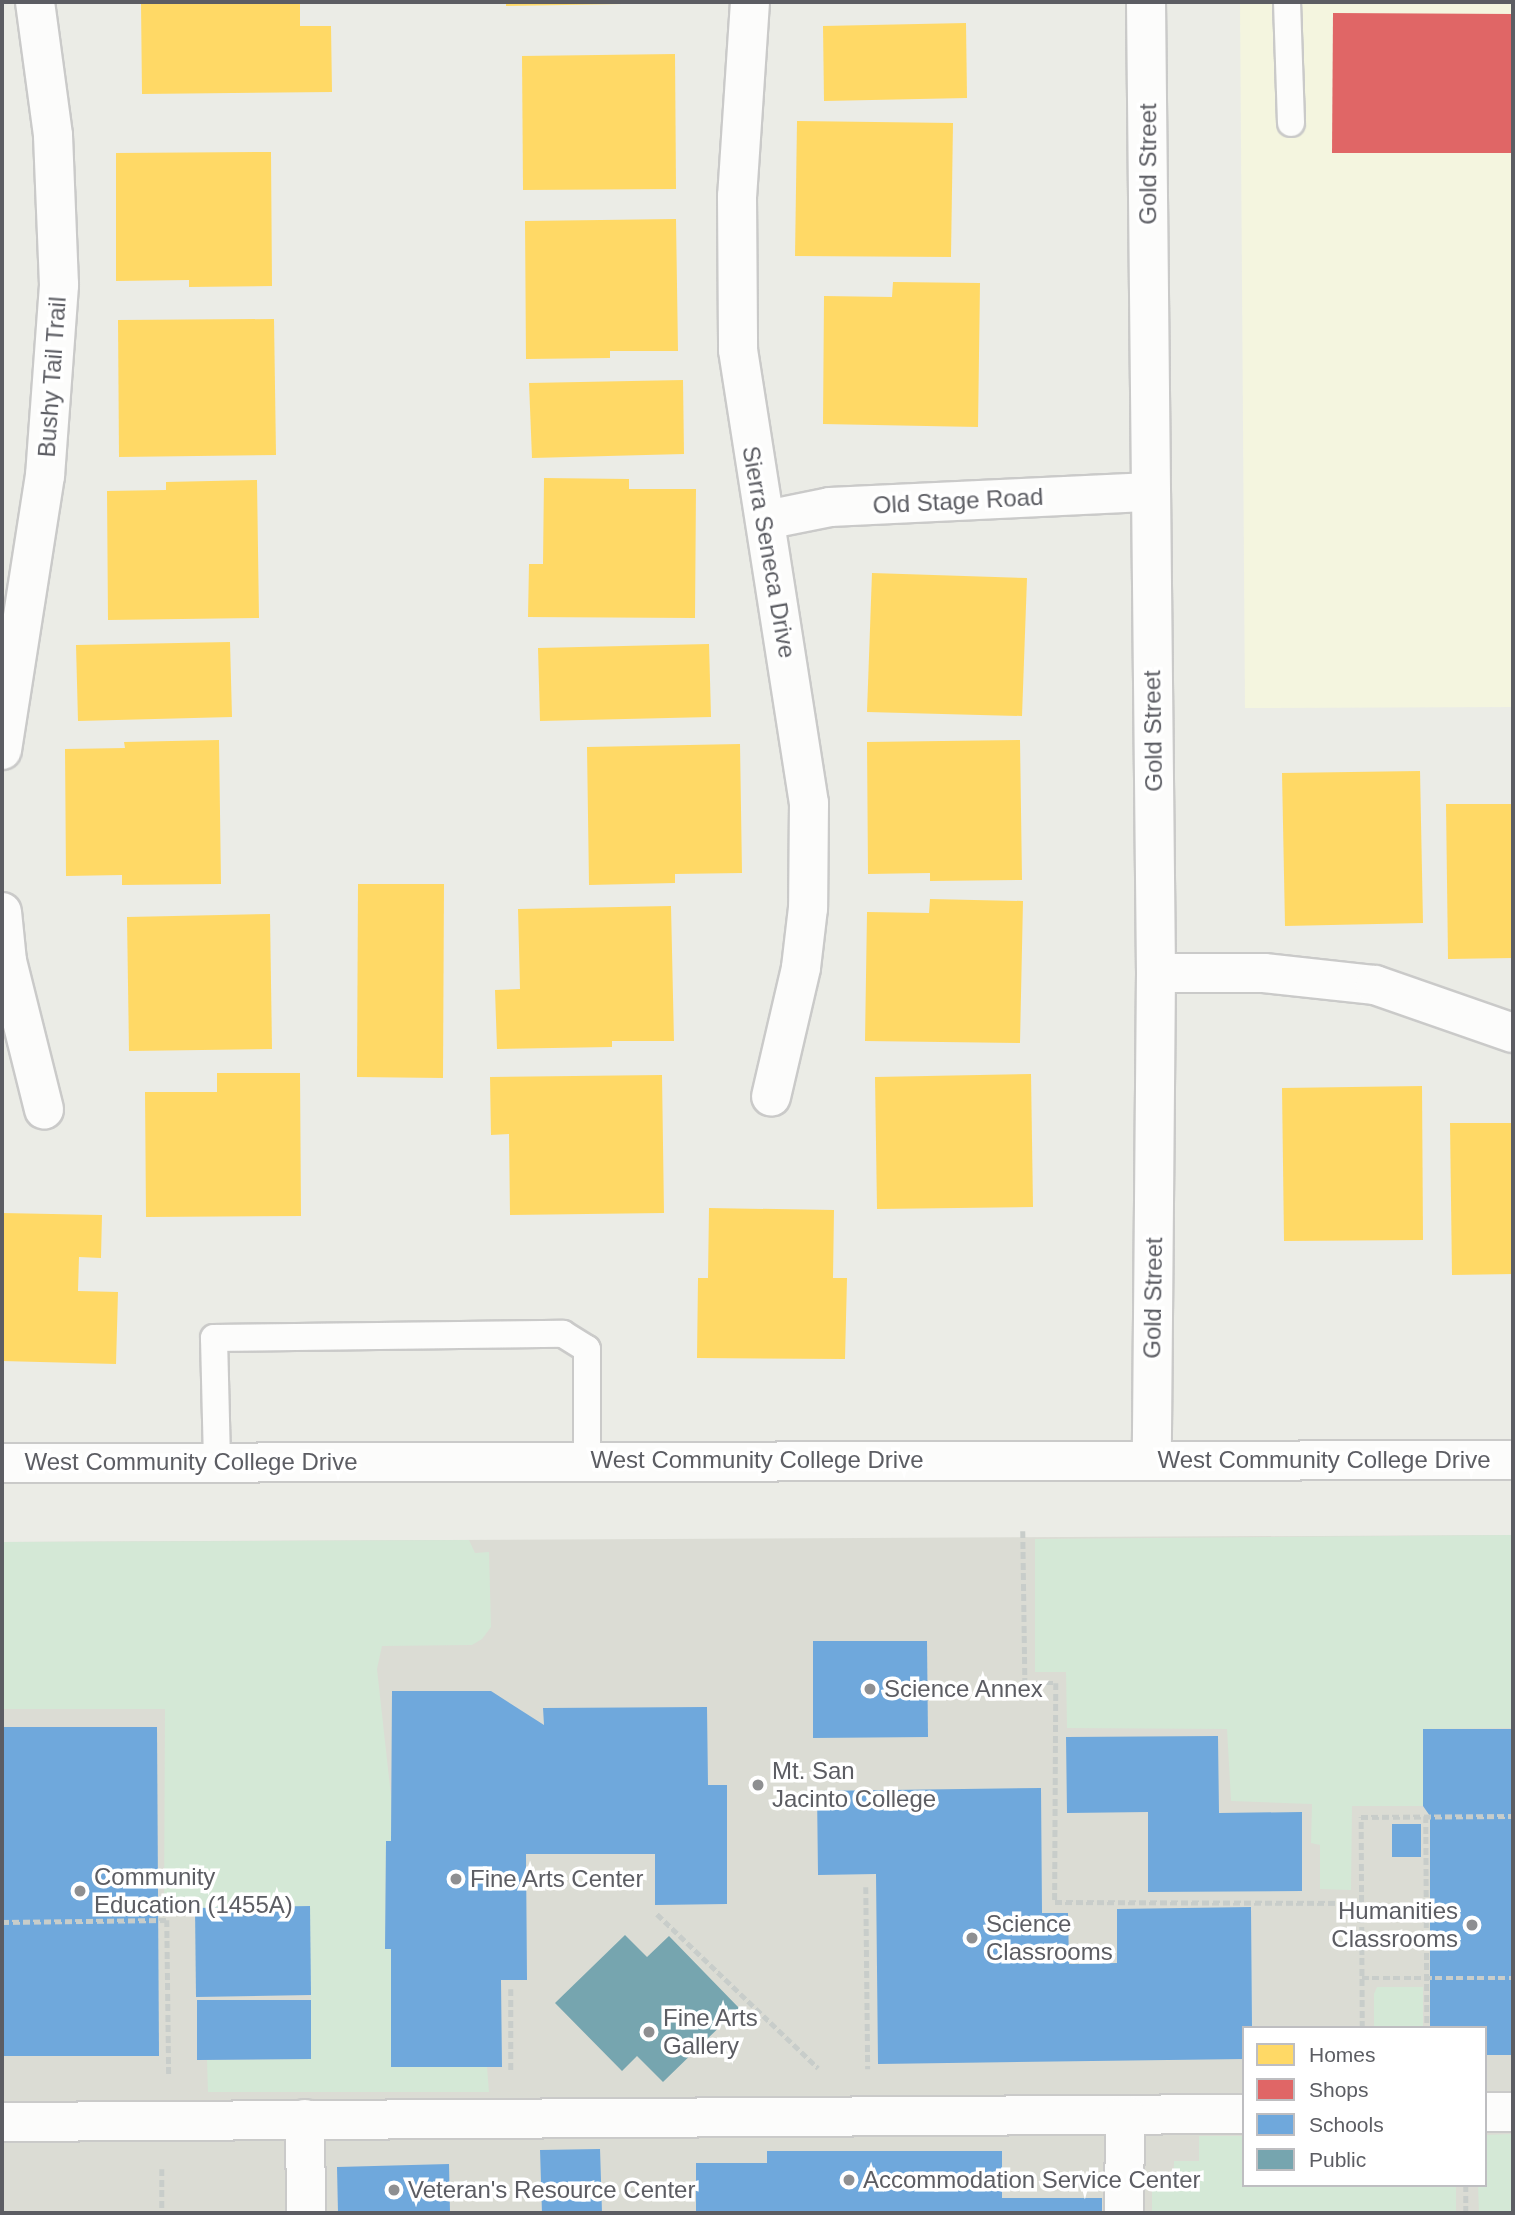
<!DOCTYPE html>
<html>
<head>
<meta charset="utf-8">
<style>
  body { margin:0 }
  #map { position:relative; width:1515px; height:2215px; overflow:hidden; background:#ebece6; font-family:Helvetica,sans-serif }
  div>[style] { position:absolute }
  .commercial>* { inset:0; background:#f4f5df }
  .education>* { inset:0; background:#dbdcd4 }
  .green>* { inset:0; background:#d4e8d6 }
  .homes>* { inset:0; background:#ffd966 }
  .shops>* { inset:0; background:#e06666 }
  .schools>* { inset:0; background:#6fa8dc }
  .public>* { inset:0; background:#76a5af }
  .path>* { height:4.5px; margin-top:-2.25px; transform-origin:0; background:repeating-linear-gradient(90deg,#c8cdca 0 7px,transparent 0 10.5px) }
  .roads { filter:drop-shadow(2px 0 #cacac9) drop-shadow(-2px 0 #cacac9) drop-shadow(0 2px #cacac9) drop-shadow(0 -2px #cacac9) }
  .service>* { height:26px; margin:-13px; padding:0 13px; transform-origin:13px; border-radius:13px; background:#fcfcfb }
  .pedestrian>* { height:38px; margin:-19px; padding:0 19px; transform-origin:19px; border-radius:19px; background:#fcfcfb }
  .minor>* { height:38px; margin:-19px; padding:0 19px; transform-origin:19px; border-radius:19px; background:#fcfcfb }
  .dots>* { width:19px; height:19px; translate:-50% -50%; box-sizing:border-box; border:4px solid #fff; border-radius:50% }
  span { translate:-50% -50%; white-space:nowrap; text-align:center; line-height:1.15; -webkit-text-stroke:7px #fff; paint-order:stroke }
  .street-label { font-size:24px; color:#5c5d63 }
  .poi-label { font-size:24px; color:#5c5d63 }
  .left { translate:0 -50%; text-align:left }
  .right { translate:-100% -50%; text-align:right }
  .frame { position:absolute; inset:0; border:4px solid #5c5d63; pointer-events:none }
  .legend { position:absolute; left:1242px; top:2026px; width:245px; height:161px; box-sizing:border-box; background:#fff; border:2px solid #bebec1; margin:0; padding:9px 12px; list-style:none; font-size:21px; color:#5c5d63 }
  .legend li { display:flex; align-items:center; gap:14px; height:35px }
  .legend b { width:35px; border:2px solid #bebec1 }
</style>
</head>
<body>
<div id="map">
  <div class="commercial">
    <div style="clip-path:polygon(1240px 2px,1513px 2px,1513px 707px,1245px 708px)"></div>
  </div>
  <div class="education">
    <div style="clip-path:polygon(evenodd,1513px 1535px,1513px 2213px,2px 2213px,2px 1542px,1513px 1535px,1244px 2028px,1485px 2028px,1485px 2185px,1244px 2185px,1244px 2028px)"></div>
  </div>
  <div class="green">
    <div style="clip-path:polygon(1513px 1535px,1513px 1728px,1424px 1729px,1423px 1806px,1352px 1806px,1351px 1890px,1320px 1889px,1320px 1845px,1311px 1843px,1312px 1804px,1231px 1801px,1227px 1729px,1067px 1728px,1066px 1672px,1035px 1672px,1035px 1539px)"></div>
    <div style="clip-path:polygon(469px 1540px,475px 1553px,489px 1552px,491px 1627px,482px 1639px,472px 1645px,382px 1646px,377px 1669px,391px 1796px,391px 1841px,386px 1841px,385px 1948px,391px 1949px,391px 2067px,487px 2067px,489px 2092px,208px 2092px,207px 2060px,311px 2059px,310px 1907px,164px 1910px,165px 1709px,2px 1709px,2px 1542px)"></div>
    <div style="clip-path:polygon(1377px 1987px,1423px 1987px,1423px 2028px,1374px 2028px,1374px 1994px)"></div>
    <div style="clip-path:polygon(1513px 2134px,1513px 2213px,1479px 2213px,1478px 2185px,1485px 2185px,1485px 2135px)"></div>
    <div style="clip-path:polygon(1199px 2136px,1244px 2136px,1244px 2185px,1456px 2185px,1456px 2213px,1152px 2213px,1152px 2185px,1173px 2185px,1174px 2161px,1199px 2161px)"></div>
  </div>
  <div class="homes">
    <div style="clip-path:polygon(300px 2px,300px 26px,331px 26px,332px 92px,142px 94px,141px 3px)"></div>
    <div style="clip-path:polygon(506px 2px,622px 2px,622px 4px,506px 6px)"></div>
    <div style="clip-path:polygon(966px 23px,967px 98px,824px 101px,823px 26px)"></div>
    <div style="clip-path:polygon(675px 54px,676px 189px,523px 190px,522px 56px)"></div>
    <div style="clip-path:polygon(797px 121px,953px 123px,951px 257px,795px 256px)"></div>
    <div style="clip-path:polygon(271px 152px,272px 286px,189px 287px,189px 280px,116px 281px,116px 153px)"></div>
    <div style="clip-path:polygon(676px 219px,678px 351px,610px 351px,610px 358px,526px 359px,525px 221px)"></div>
    <div style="clip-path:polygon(893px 282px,980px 283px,978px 427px,823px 424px,824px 296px,892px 297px)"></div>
    <div style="clip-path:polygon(274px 319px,276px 455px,119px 457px,118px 320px)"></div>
    <div style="clip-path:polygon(683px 380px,684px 454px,532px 458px,529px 383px)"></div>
    <div style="clip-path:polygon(544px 478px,629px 479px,629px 489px,696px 489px,695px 618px,528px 617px,529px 564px,543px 564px)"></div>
    <div style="clip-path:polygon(257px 480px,259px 618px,108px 620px,107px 491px,166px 490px,166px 482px)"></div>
    <div style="clip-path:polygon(872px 573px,1027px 578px,1022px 716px,867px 712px)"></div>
    <div style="clip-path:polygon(230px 642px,232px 717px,78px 721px,76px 645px)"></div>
    <div style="clip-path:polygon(709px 644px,711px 717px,540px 721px,538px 648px)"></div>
    <div style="clip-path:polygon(219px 740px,221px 884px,122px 885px,122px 875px,66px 876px,65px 749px,125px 748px,124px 742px)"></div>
    <div style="clip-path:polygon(1020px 740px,1022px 880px,930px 881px,930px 873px,868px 874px,867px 742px)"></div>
    <div style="clip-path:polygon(740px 744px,742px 873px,675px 874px,675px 883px,589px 885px,587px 747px)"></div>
    <div style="clip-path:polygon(1420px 771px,1423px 923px,1285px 926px,1282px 773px)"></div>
    <div style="clip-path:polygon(1446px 804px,1513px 804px,1513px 958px,1448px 959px)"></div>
    <div style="clip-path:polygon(358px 884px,444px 884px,443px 1078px,357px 1077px)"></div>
    <div style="clip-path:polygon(930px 899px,1023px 901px,1020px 1043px,865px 1041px,867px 912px,929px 913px)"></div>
    <div style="clip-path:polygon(671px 906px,674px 1041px,612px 1041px,612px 1047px,497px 1049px,495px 990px,520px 989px,518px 909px)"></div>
    <div style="clip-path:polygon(270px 914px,272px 1049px,129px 1051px,127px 917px)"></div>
    <div style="clip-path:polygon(217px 1073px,300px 1073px,301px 1216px,146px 1217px,145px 1092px,217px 1092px)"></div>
    <div style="clip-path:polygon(1031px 1074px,1033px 1207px,877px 1209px,875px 1077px)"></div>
    <div style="clip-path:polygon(662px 1075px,664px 1213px,510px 1215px,509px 1134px,491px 1135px,490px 1077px)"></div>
    <div style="clip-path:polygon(1422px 1086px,1423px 1240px,1284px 1241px,1282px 1088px)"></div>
    <div style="clip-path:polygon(1450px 1123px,1513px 1123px,1513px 1274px,1452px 1275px)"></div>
    <div style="clip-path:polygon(709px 1208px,834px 1210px,833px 1278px,847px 1278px,845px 1359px,697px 1358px,698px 1278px,708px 1278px)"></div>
    <div style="clip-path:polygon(2px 1213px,102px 1215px,101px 1258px,79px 1257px,78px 1291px,118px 1292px,116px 1364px,2px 1361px)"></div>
  </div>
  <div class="shops">
    <div style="clip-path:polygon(1333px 13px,1513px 14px,1513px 153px,1332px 153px)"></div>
  </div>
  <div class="schools">
    <div style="clip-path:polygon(813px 1641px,927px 1641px,928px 1737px,813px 1738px)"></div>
    <div style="clip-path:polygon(392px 1691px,491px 1691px,544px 1725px,543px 1708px,707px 1707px,708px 1785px,727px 1785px,727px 1904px,655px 1905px,655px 1854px,526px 1854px,527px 1980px,501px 1980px,502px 2067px,391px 2067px,391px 1949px,385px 1949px,386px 1841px,391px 1841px)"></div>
    <div style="clip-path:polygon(2px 1727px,157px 1727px,159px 2056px,2px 2056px)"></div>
    <div style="clip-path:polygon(1423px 1729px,1513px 1729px,1513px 2055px,1485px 2055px,1485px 2028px,1430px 2028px,1430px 1816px,1423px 1806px)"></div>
    <div style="clip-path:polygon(1218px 1736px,1219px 1813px,1302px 1812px,1302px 1891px,1148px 1892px,1148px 1812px,1067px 1813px,1066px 1737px)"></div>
    <div style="clip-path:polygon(1041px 1788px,1042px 1913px,1068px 1913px,1069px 1964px,1117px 1963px,1117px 1909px,1251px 1907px,1252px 2028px,1244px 2028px,1244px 2059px,878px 2064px,876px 1874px,818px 1875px,817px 1791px)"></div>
    <div style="clip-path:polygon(1392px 1824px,1421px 1824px,1421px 1857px,1392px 1857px)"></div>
    <div style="clip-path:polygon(310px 1906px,311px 1995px,196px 1997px,195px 1908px)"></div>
    <div style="clip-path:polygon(197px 2000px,311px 2000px,311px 2059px,197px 2060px)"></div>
    <div style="clip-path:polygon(600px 2149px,602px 2213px,542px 2213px,540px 2150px)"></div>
    <div style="clip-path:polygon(767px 2151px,1002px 2151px,1002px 2198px,1102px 2198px,1102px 2213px,696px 2213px,696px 2163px,767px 2163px)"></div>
    <div style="clip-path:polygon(449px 2164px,450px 2213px,338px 2213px,337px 2167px)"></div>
  </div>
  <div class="public">
    <div style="clip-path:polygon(625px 1935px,647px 1957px,669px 1936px,739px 2008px,663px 2082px,637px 2056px,622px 2071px,555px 2003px)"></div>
  </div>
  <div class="path">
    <div style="left:1023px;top:1531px;width:152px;rotate:89.2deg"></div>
    <div style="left:1025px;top:1683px;width:31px"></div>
    <div style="left:1056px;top:1683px;width:219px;rotate:90.3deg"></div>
    <div style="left:1055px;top:1902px;width:307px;rotate:0.2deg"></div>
    <div style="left:1426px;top:1816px;width:212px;rotate:89.7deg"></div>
    <div style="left:866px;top:1887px;width:182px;rotate:89.4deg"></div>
    <div style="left:657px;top:1914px;width:223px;rotate:43.7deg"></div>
    <div style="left:2px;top:1922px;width:165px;rotate:-0.7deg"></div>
    <div style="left:167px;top:1920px;width:156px;rotate:89.3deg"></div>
    <div style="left:1362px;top:1978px;width:151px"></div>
    <div style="left:511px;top:1989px;width:83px;rotate:90deg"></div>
    <div style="left:1362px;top:2028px;width:211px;rotate:-90.3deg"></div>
    <div style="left:1361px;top:1817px;width:152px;rotate:-0.4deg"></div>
    <div style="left:162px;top:2169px;width:44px;rotate:90deg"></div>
    <div style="left:1466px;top:2185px;width:28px;rotate:90deg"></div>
  </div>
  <div class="roads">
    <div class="service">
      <div style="left:1287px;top:2px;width:121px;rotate:88.1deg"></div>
      <div style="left:217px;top:1461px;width:123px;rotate:-91.4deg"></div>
      <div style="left:214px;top:1338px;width:349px;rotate:-0.7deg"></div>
      <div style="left:563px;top:1334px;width:28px;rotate:32deg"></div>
      <div style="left:587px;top:1349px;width:112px;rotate:90deg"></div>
    </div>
    <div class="pedestrian">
      <div style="left:1485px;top:2112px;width:28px"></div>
      <div style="left:305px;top:2119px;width:94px;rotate:89.4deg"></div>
      <div style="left:2px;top:2122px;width:1242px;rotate:-0.37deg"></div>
      <div style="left:1124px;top:2213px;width:98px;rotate:-89.4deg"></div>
    </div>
    <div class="minor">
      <div style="left:750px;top:2px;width:194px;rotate:93.8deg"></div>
      <div style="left:737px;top:196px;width:154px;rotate:89.6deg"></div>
      <div style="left:738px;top:350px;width:459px;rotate:81.1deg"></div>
      <div style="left:809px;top:803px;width:105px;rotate:90.5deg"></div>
      <div style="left:808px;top:908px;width:60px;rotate:96.7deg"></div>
      <div style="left:801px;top:968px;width:132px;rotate:103.1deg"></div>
      <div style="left:1146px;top:2px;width:971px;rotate:89.41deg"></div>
      <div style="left:1156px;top:973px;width:487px;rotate:90.5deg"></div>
      <div style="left:766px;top:520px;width:65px;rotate:-11.5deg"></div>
      <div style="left:830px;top:507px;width:321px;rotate:-2.7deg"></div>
      <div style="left:2px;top:750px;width:277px;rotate:-81.1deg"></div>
      <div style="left:45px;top:476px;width:192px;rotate:-85.8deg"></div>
      <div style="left:59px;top:285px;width:150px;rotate:-92.3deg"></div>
      <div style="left:53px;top:135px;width:134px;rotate:-97.7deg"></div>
      <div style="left:2px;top:912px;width:49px;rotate:84.2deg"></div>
      <div style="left:7px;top:961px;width:153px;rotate:76deg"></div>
      <div style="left:1156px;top:973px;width:108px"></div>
      <div style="left:1264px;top:973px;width:112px;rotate:6.2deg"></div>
      <div style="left:1375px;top:985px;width:146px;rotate:19.2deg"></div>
      <div style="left:2px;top:1463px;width:1511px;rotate:-0.11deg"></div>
    </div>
  </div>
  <div class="dots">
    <div style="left:870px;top:1689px;background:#8e8f91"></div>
    <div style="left:758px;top:1785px;background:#8e8f91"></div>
    <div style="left:456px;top:1879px;background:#8e8f91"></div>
    <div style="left:80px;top:1891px;background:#8e8f91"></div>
    <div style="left:1472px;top:1925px;background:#8e8f91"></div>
    <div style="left:972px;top:1938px;background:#8e8f91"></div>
    <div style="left:649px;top:2032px;background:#8e8f91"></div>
    <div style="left:849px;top:2180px;background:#8e8f91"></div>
    <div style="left:394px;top:2190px;background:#8e8f91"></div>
  </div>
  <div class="street-label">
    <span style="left:1148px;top:164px;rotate:-90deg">Gold Street</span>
    <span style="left:52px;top:377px;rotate:-86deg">Bushy Tail Trail</span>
    <span style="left:958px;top:501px;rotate:-3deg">Old Stage Road</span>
    <span style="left:769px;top:552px;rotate:80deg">Sierra Seneca Drive</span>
    <span style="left:1153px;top:731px;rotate:-91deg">Gold Street</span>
    <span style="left:1153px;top:1298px;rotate:-89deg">Gold Street</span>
    <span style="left:757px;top:1460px">West Community College Drive</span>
    <span style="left:1324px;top:1460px">West Community College Drive</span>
    <span style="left:191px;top:1462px">West Community College Drive</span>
  </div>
  <div class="poi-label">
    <span class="left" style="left:884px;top:1689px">Science Annex</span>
    <span class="left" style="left:772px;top:1785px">Mt. San<br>Jacinto College</span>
    <span class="left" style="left:94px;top:1891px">Community<br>Education (1455A)</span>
    <span class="left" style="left:470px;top:1879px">Fine Arts Center</span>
    <span class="right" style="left:1458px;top:1925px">Humanities<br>Classrooms</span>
    <span class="left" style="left:986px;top:1938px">Science<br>Classrooms</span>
    <span class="left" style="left:663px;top:2032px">Fine Arts<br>Gallery</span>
    <span class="left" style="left:863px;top:2180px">Accommodation Service Center</span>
    <span class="left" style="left:408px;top:2190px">Veteran's Resource Center</span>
  </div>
  <div class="frame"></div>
  <ul class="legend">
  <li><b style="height:19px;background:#ffd966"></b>Homes</li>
  <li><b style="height:19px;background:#e06666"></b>Shops</li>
  <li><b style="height:19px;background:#6fa8dc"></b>Schools</li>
  <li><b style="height:19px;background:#76a5af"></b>Public</li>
  </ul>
</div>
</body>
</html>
